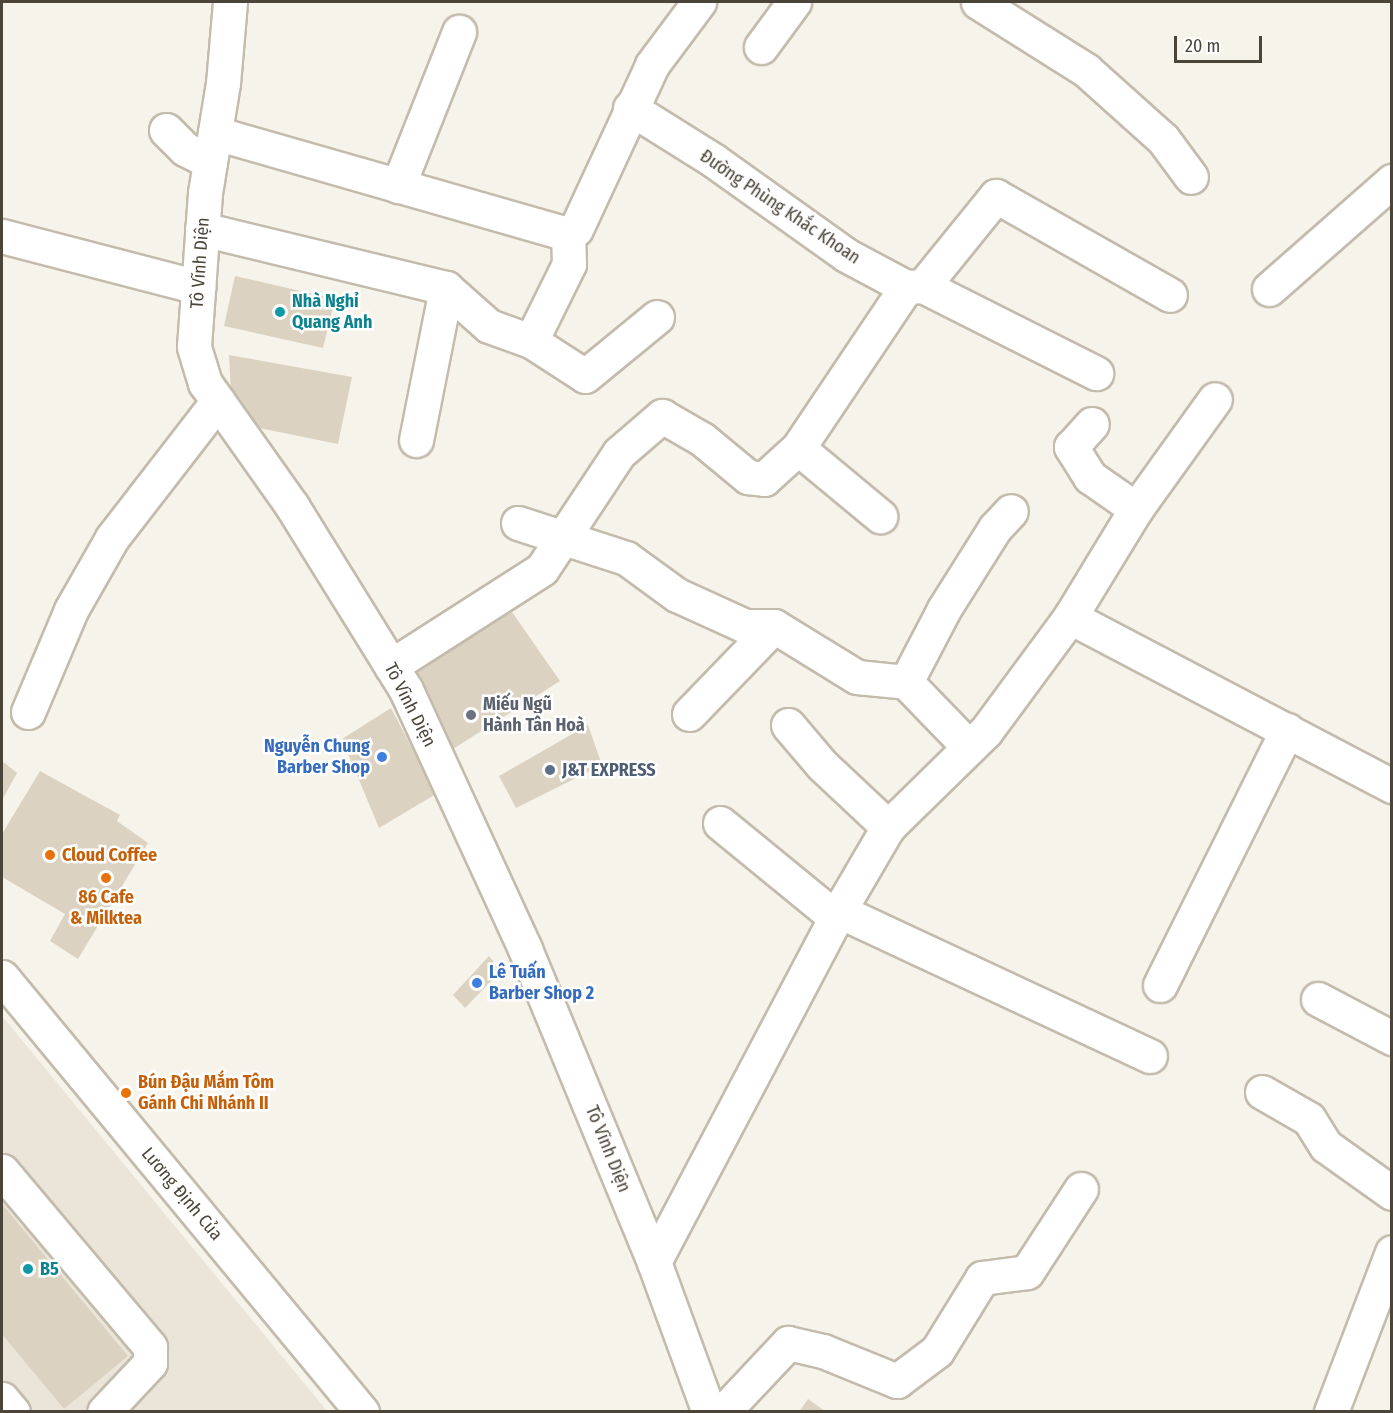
<!DOCTYPE html>
<html>
<head>
<meta charset="utf-8">
<style>
  body { margin:0 }
  #map { position:relative; width:1393px; height:1413px; overflow:hidden; background:#f6f3eb; font-family:"Fira Sans Condensed",sans-serif }
  div>[style] { position:absolute }
  .residential>* { inset:0; background:#ebe5d9 }
  .building>* { inset:0; background:#dcd2c2 }
  .roads { filter:drop-shadow(2px 0 #c3bbac) drop-shadow(-2px 0 #c3bbac) drop-shadow(0 2px #c3bbac) drop-shadow(0 -2px #c3bbac) }
  .minor>* { height:33px; margin:-16.5px; padding:0 16.5px; transform-origin:16.5px; border-radius:16.5px; background:#fff }
  .dots>* { width:16px; height:16px; translate:-50% -50%; box-sizing:border-box; border:3px solid #fff; border-radius:50% }
  span { translate:-50% -50%; white-space:nowrap; text-align:center; line-height:1.15; -webkit-text-stroke:5px #fff; paint-order:stroke }
  .street-label { font-size:18px; color:#4b4438 }
  .culture-label { font-size:18px; color:#0d838f; font-weight:700 }
  .left { translate:0 -50%; text-align:left }
  .worship-label { font-size:18px; color:#5b616d; font-weight:700 }
  .shop-label { font-size:18px; color:#366cbe; font-weight:700 }
  .right { translate:-100% -50%; text-align:right }
  .service-label { font-size:18px; color:#4e5e75; font-weight:700 }
  .food-label { font-size:18px; color:#c56008; font-weight:700 }
  .frame { position:absolute; inset:0; border:3px solid #4b4438; pointer-events:none }
  .scale { position:absolute; left:1174px; top:36px; width:88px; height:27px; box-sizing:border-box; border:3px solid #4b4438; border-top:0; padding-left:8px; font-size:18px; line-height:21px; white-space:nowrap; color:#4b4438; -webkit-text-stroke:4px #fff; paint-order:stroke }
</style>
</head>
<body>
<div id="map">
  <div class="residential">
    <div style="clip-path:polygon(2px 1016px,327px 1411px,2px 1411px)"></div>
  </div>
  <div class="building">
    <div style="clip-path:polygon(235px 276px,335px 299px,323px 348px,224px 326px)"></div>
    <div style="clip-path:polygon(229px 355px,352px 377px,338px 444px,254px 427px,231px 392px)"></div>
    <div style="clip-path:polygon(512px 612px,560px 681px,453px 749px,415px 671px)"></div>
    <div style="clip-path:polygon(391px 708px,436px 794px,379px 828px,342px 739px)"></div>
    <div style="clip-path:polygon(588px 725px,602px 765px,516px 808px,499px 776px)"></div>
    <div style="clip-path:polygon(2px 761px,17px 773px,2px 800px)"></div>
    <div style="clip-path:polygon(40px 771px,120px 815px,117px 821px,148px 843px,78px 959px,50px 941px,65px 914px,2px 877px,2px 834px)"></div>
    <div style="clip-path:polygon(489px 956px,501px 971px,465px 1008px,453px 995px)"></div>
    <div style="clip-path:polygon(2px 1204px,128px 1356px,64px 1409px,2px 1334px)"></div>
    <div style="clip-path:polygon(808px 1399px,826px 1412px,799px 1412px)"></div>
  </div>
  <div class="roads">
    <div class="minor">
      <div style="left:230px;top:2px;width:81px;rotate:94.9deg"></div>
      <div style="left:223px;top:83px;width:111px;rotate:99.3deg"></div>
      <div style="left:205px;top:193px;width:154px;rotate:94.1deg"></div>
      <div style="left:194px;top:347px;width:38px;rotate:73deg"></div>
      <div style="left:205px;top:383px;width:151px;rotate:54.7deg"></div>
      <div style="left:292px;top:506px;width:216px;rotate:58.2deg"></div>
      <div style="left:406px;top:690px;width:285px;rotate:65.3deg"></div>
      <div style="left:525px;top:949px;width:339px;rotate:67.6deg"></div>
      <div style="left:654px;top:1262px;width:160px;rotate:69.9deg"></div>
      <div style="left:978px;top:2px;width:128px;rotate:32.2deg"></div>
      <div style="left:1086px;top:70px;width:103px;rotate:41.9deg"></div>
      <div style="left:1163px;top:139px;width:47px;rotate:53.6deg"></div>
      <div style="left:761px;top:47px;width:56px;rotate:-53.7deg"></div>
      <div style="left:630px;top:108px;width:98px;rotate:32.1deg"></div>
      <div style="left:713px;top:160px;width:163px;rotate:35.5deg"></div>
      <div style="left:846px;top:255px;width:68px;rotate:28.1deg"></div>
      <div style="left:906px;top:287px;width:17px;rotate:-3deg"></div>
      <div style="left:923px;top:286px;width:194px;rotate:26.7deg"></div>
      <div style="left:166px;top:130px;width:27px;rotate:45deg"></div>
      <div style="left:185px;top:149px;width:28px;rotate:27deg"></div>
      <div style="left:215px;top:133px;width:367px;rotate:16deg"></div>
      <div style="left:568px;top:234px;width:9px;rotate:-32deg"></div>
      <div style="left:576px;top:229px;width:181px;rotate:-65.1deg"></div>
      <div style="left:652px;top:65px;width:79px;rotate:-53.3deg"></div>
      <div style="left:398px;top:186px;width:166px;rotate:-68.4deg"></div>
      <div style="left:202px;top:229px;width:251px;rotate:13.6deg"></div>
      <div style="left:446px;top:288px;width:57px;rotate:41.5deg"></div>
      <div style="left:489px;top:326px;width:45px;rotate:19.7deg"></div>
      <div style="left:568px;top:234px;width:30px;rotate:88deg"></div>
      <div style="left:569px;top:264px;width:86px;rotate:116.3deg"></div>
      <div style="left:531px;top:341px;width:64px;rotate:32.9deg"></div>
      <div style="left:585px;top:376px;width:93px;rotate:-39.3deg"></div>
      <div style="left:2px;top:236px;width:203px;rotate:14.6deg"></div>
      <div style="left:923px;top:286px;width:116px;rotate:-51deg"></div>
      <div style="left:996px;top:196px;width:200px;rotate:29.6deg"></div>
      <div style="left:1269px;top:289px;width:164px;rotate:-41.3deg"></div>
      <div style="left:416px;top:440px;width:155px;rotate:-78.8deg"></div>
      <div style="left:798px;top:448px;width:107px;rotate:39.7deg"></div>
      <div style="left:1136px;top:509px;width:135px;rotate:-54.3deg"></div>
      <div style="left:518px;top:523px;width:114px;rotate:18deg"></div>
      <div style="left:626px;top:558px;width:63px;rotate:36deg"></div>
      <div style="left:677px;top:595px;width:75px;rotate:24.5deg"></div>
      <div style="left:745px;top:626px;width:29px"></div>
      <div style="left:774px;top:626px;width:97px;rotate:31.6deg"></div>
      <div style="left:857px;top:677px;width:49px;rotate:5.8deg"></div>
      <div style="left:906px;top:682px;width:89px;rotate:45.9deg"></div>
      <div style="left:1070px;top:617px;width:364px;rotate:27.7deg"></div>
      <div style="left:391px;top:666px;width:179px;rotate:-32.7deg"></div>
      <div style="left:542px;top:569px;width:139px;rotate:-56.4deg"></div>
      <div style="left:619px;top:453px;width:57px;rotate:-40.7deg"></div>
      <div style="left:662px;top:416px;width:46px;rotate:29.9deg"></div>
      <div style="left:702px;top:439px;width:60px;rotate:39.6deg"></div>
      <div style="left:748px;top:477px;width:16px;rotate:7deg"></div>
      <div style="left:764px;top:479px;width:46px;rotate:-42.4deg"></div>
      <div style="left:798px;top:448px;width:194px;rotate:-56.1deg"></div>
      <div style="left:906px;top:682px;width:82px;rotate:-62.5deg"></div>
      <div style="left:944px;top:609px;width:96px;rotate:-57.8deg"></div>
      <div style="left:995px;top:528px;width:23px;rotate:-47deg"></div>
      <div style="left:28px;top:712px;width:111px;rotate:-67.1deg"></div>
      <div style="left:71px;top:610px;width:83px;rotate:-60.3deg"></div>
      <div style="left:112px;top:538px;width:173px;rotate:-52.3deg"></div>
      <div style="left:689px;top:714px;width:122px;rotate:-46deg"></div>
      <div style="left:788px;top:725px;width:52px;rotate:49.6deg"></div>
      <div style="left:822px;top:765px;width:91px;rotate:43.2deg"></div>
      <div style="left:720px;top:823px;width:150px;rotate:39.3deg"></div>
      <div style="left:839px;top:911px;width:97px;rotate:-59.7deg"></div>
      <div style="left:888px;top:827px;width:137px;rotate:-44.4deg"></div>
      <div style="left:986px;top:731px;width:142px;rotate:-53.6deg"></div>
      <div style="left:1070px;top:617px;width:127px;rotate:-58.6deg"></div>
      <div style="left:1136px;top:509px;width:56px;rotate:-145.2deg"></div>
      <div style="left:1090px;top:477px;width:36px;rotate:-122deg"></div>
      <div style="left:1071px;top:447px;width:31px;rotate:-48deg"></div>
      <div style="left:2px;top:977px;width:565px;rotate:50.39deg"></div>
      <div style="left:1160px;top:985px;width:285px;rotate:-63.5deg"></div>
      <div style="left:1318px;top:999px;width:84px;rotate:27.8deg"></div>
      <div style="left:1262px;top:1092px;width:54px;rotate:29.9deg"></div>
      <div style="left:1309px;top:1119px;width:32px;rotate:58deg"></div>
      <div style="left:1326px;top:1146px;width:81px;rotate:35.5deg"></div>
      <div style="left:2px;top:1171px;width:230px;rotate:49.9deg"></div>
      <div style="left:150px;top:1347px;width:16px;rotate:90deg"></div>
      <div style="left:150px;top:1363px;width:67px;rotate:133.2deg"></div>
      <div style="left:654px;top:1262px;width:397px;rotate:-62.2deg"></div>
      <div style="left:839px;top:911px;width:343px;rotate:25deg"></div>
      <div style="left:2px;top:1399px;width:17px;rotate:50deg"></div>
      <div style="left:723px;top:1412px;width:95px;rotate:-46.7deg"></div>
      <div style="left:788px;top:1343px;width:36px;rotate:13deg"></div>
      <div style="left:823px;top:1351px;width:80px;rotate:22.1deg"></div>
      <div style="left:897px;top:1381px;width:50px;rotate:-36.9deg"></div>
      <div style="left:937px;top:1351px;width:86px;rotate:-58.3deg"></div>
      <div style="left:982px;top:1278px;width:45px;rotate:-7.6deg"></div>
      <div style="left:1027px;top:1272px;width:99px;rotate:-57deg"></div>
      <div style="left:1331px;top:1412px;width:171px;rotate:-69.1deg"></div>
    </div>
  </div>
  <div class="dots">
    <div style="left:280px;top:312px;background:#0f9aa8"></div>
    <div style="left:471px;top:715px;background:#6b7280"></div>
    <div style="left:382px;top:757px;background:#3f7fe0"></div>
    <div style="left:550px;top:770px;background:#5c6f8a"></div>
    <div style="left:50px;top:855px;background:#e8710a"></div>
    <div style="left:106px;top:878px;background:#e8710a"></div>
    <div style="left:477px;top:983px;background:#3f7fe0"></div>
    <div style="left:126px;top:1093px;background:#e8710a"></div>
    <div style="left:28px;top:1269px;background:#0f9aa8"></div>
  </div>
  <div class="street-label">
    <span style="left:780px;top:207px;rotate:34deg">Đường Phùng Khắc Khoan</span>
    <span style="left:200px;top:263px;rotate:-86deg">Tô Vĩnh Diện</span>
    <span style="left:410px;top:705px;rotate:63deg">Tô Vĩnh Diện</span>
    <span style="left:608px;top:1149px;rotate:68deg">Tô Vĩnh Diện</span>
    <span style="left:182px;top:1194px;rotate:50deg">Lương Định Của</span>
  </div>
  <div class="culture-label">
    <span class="left" style="left:292px;top:312px">Nhà Nghỉ<br>Quang Anh</span>
    <span class="left" style="left:40px;top:1269px">B5</span>
  </div>
  <div class="worship-label">
    <span class="left" style="left:483px;top:715px">Miếu Ngũ<br>Hành Tân Hoà</span>
  </div>
  <div class="shop-label">
    <span class="right" style="left:370px;top:757px">Nguyễn Chung<br>Barber Shop</span>
    <span class="left" style="left:489px;top:983px">Lê Tuấn<br>Barber Shop 2</span>
  </div>
  <div class="service-label">
    <span class="left" style="left:562px;top:770px">J&amp;T EXPRESS</span>
  </div>
  <div class="food-label">
    <span class="left" style="left:62px;top:855px">Cloud Coffee</span>
    <span style="left:106px;top:908px">86 Cafe<br>&amp; Milktea</span>
    <span class="left" style="left:138px;top:1093px">Bún Đậu Mắm Tôm<br>Gánh Chi Nhánh II</span>
  </div>
  <div class="frame"></div>
  <div class="scale">20 m</div>
</div>
</body>
</html>
